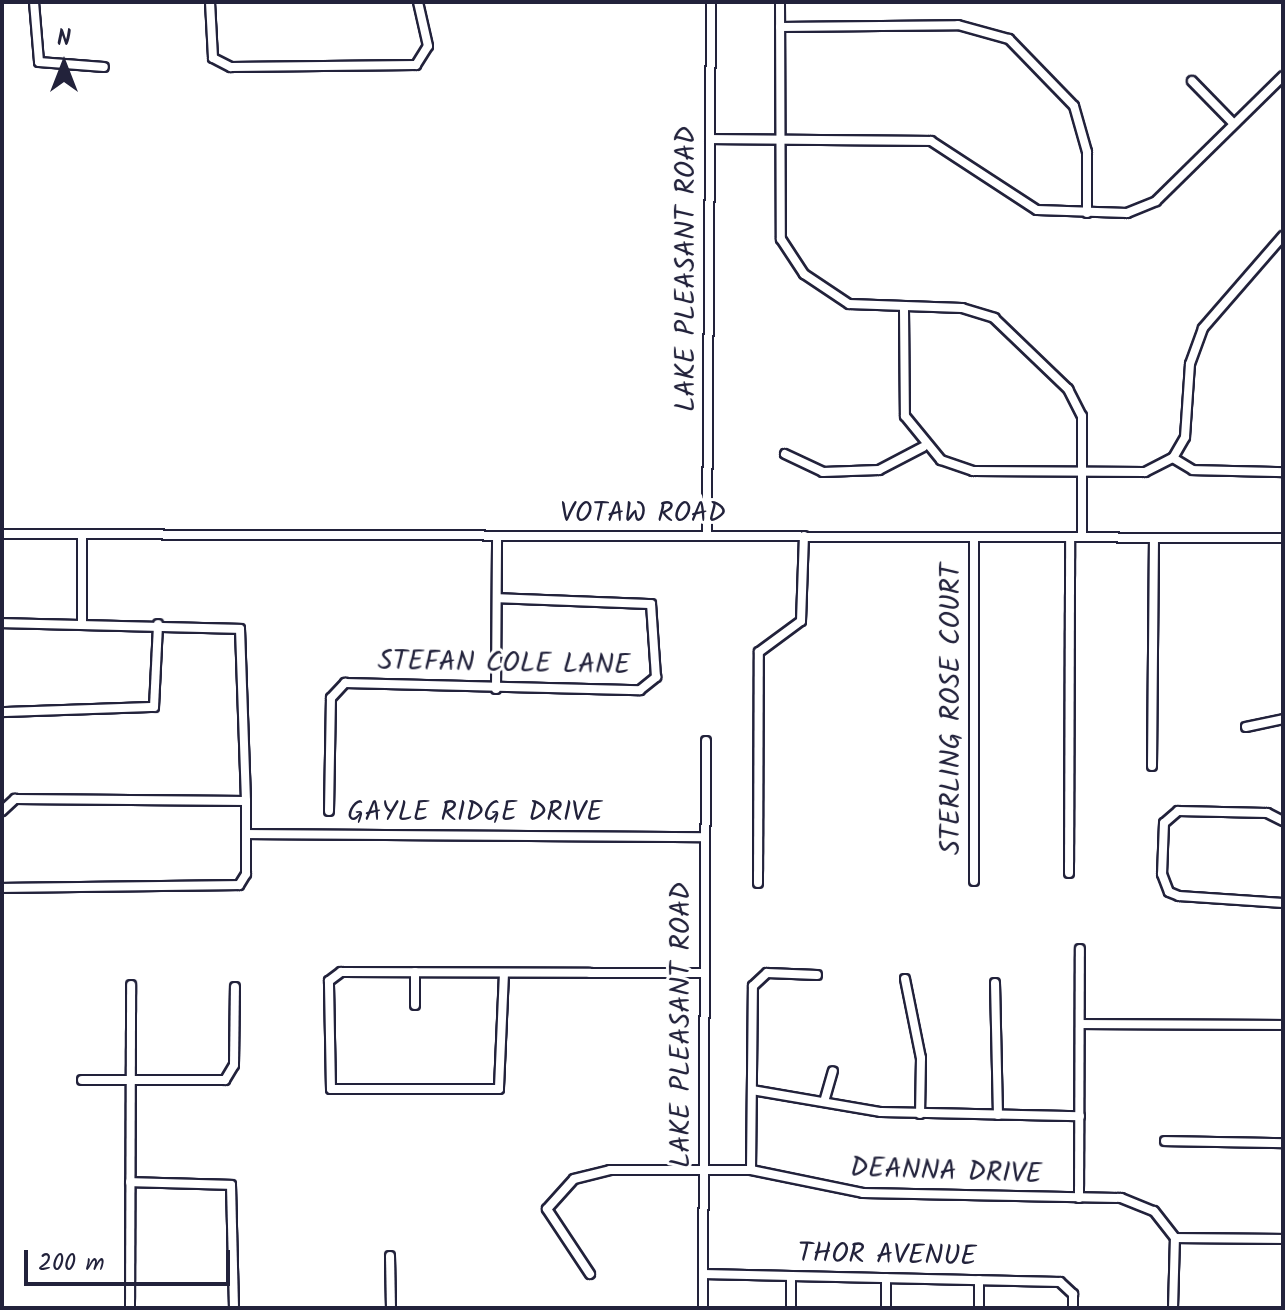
<!DOCTYPE html>
<html>
<head>
<meta charset="utf-8">
<style>
  body { margin:0 }
  #map { position:relative; width:1285px; height:1310px; overflow:hidden; background:#fff; font-family:Kalam,sans-serif }
  div>[style] { position:absolute }
  .roads { filter:drop-shadow(2px 0 #22223b) drop-shadow(-2px 0 #22223b) drop-shadow(0 2px #22223b) drop-shadow(0 -2px #22223b) }
  .minor>* { height:8px; margin:-4px; padding:0 4px; transform-origin:4px; border-radius:4px; background:#fff }
  span { translate:-50% -50%; white-space:nowrap; text-align:center; line-height:1.15; -webkit-text-stroke:6px #fff; paint-order:stroke }
  .street-label { font-size:28px; color:#22223b }
  .frame { position:absolute; inset:0; border:4px solid #22223b; pointer-events:none }
  .north { position:absolute; left:24px; top:24px; width:80px; height:80px; -webkit-text-stroke:6px #fff; paint-order:stroke; rotate:0deg; font-size:22px; font-weight:700; line-height:32px; text-align:center; color:#22223b }
  .north::after { content:''; display:block; margin:auto; width:28px; height:36px; background:#22223b; clip-path:polygon(50% 0,100% 100%,50% 72%,0 100%) }
  .scale { position:absolute; left:24px; top:1250px; width:206px; height:36px; box-sizing:border-box; border:4px solid #22223b; border-top:0; padding-left:10px; font-size:24px; line-height:28px; white-space:nowrap; color:#22223b; -webkit-text-stroke:6px #fff; paint-order:stroke }
</style>
</head>
<body>
<div id="map">
  <div class="roads">
    <div class="minor">
      <div style="left:34px;top:2px;width:60px;rotate:85.2deg"></div>
      <div style="left:39px;top:62px;width:65px;rotate:4.4deg"></div>
      <div style="left:210px;top:2px;width:56px;rotate:86.9deg"></div>
      <div style="left:213px;top:58px;width:20px;rotate:27deg"></div>
      <div style="left:231px;top:67px;width:185px;rotate:-0.6deg"></div>
      <div style="left:416px;top:65px;width:22px;rotate:-58deg"></div>
      <div style="left:428px;top:46px;width:45px;rotate:-102.8deg"></div>
      <div style="left:780px;top:2px;width:237px;rotate:89.8deg"></div>
      <div style="left:781px;top:239px;width:42px;rotate:56.7deg"></div>
      <div style="left:804px;top:274px;width:54px;rotate:33.7deg"></div>
      <div style="left:849px;top:304px;width:113px;rotate:2deg"></div>
      <div style="left:962px;top:308px;width:34px;rotate:17deg"></div>
      <div style="left:994px;top:318px;width:103px;rotate:43.8deg"></div>
      <div style="left:1068px;top:389px;width:30px;rotate:63deg"></div>
      <div style="left:1082px;top:416px;width:121px;rotate:90deg"></div>
      <div style="left:780px;top:27px;width:178px;rotate:-0.6deg"></div>
      <div style="left:958px;top:25px;width:53px;rotate:15.4deg"></div>
      <div style="left:1009px;top:39px;width:93px;rotate:45.9deg"></div>
      <div style="left:1074px;top:106px;width:48px;rotate:74.2deg"></div>
      <div style="left:1087px;top:152px;width:61px;rotate:90deg"></div>
      <div style="left:1192px;top:81px;width:60px;rotate:45.7deg"></div>
      <div style="left:710px;top:139px;width:221px;rotate:0.5deg"></div>
      <div style="left:931px;top:141px;width:126px;rotate:33.1deg"></div>
      <div style="left:1037px;top:210px;width:90px;rotate:1.9deg"></div>
      <div style="left:1127px;top:213px;width:31px;rotate:-22deg"></div>
      <div style="left:1156px;top:201px;width:178px;rotate:-44.5deg"></div>
      <div style="left:904px;top:310px;width:106px;rotate:89.5deg"></div>
      <div style="left:905px;top:416px;width:57px;rotate:50.7deg"></div>
      <div style="left:941px;top:460px;width:34px;rotate:19deg"></div>
      <div style="left:973px;top:471px;width:172px;rotate:0.3deg"></div>
      <div style="left:1145px;top:472px;width:31px;rotate:-27deg"></div>
      <div style="left:1173px;top:458px;width:24px;rotate:-60deg"></div>
      <div style="left:1185px;top:437px;width:73px;rotate:-86.1deg"></div>
      <div style="left:1190px;top:364px;width:38px;rotate:-70deg"></div>
      <div style="left:1203px;top:328px;width:122px;rotate:-49deg"></div>
      <div style="left:785px;top:454px;width:42px;rotate:25.3deg"></div>
      <div style="left:823px;top:472px;width:56px;rotate:-2deg"></div>
      <div style="left:879px;top:470px;width:50px;rotate:-27.6deg"></div>
      <div style="left:1173px;top:458px;width:23px;rotate:31deg"></div>
      <div style="left:1193px;top:470px;width:90px;rotate:1.3deg"></div>
      <div style="left:2px;top:534px;width:1281px;rotate:0.18deg"></div>
      <div style="left:82px;top:534px;width:90px;rotate:90deg"></div>
      <div style="left:707px;top:536px;width:534px;rotate:-89.57deg"></div>
      <div style="left:2px;top:623px;width:238px;rotate:1.4deg"></div>
      <div style="left:240px;top:629px;width:172px;rotate:88deg"></div>
      <div style="left:246px;top:801px;width:73px;rotate:90deg"></div>
      <div style="left:246px;top:874px;width:13px;rotate:122deg"></div>
      <div style="left:239px;top:885px;width:237px;rotate:179.3deg"></div>
      <div style="left:496px;top:689px;width:153px;rotate:-89.6deg"></div>
      <div style="left:2px;top:712px;width:152px;rotate:-1.9deg"></div>
      <div style="left:154px;top:707px;width:83px;rotate:-87.2deg"></div>
      <div style="left:1246px;top:727px;width:38px;rotate:-12deg"></div>
      <div style="left:1152px;top:766px;width:228px;rotate:-89.5deg"></div>
      <div style="left:2px;top:811px;width:18px;rotate:-43deg"></div>
      <div style="left:15px;top:799px;width:231px;rotate:0.5deg"></div>
      <div style="left:329px;top:811px;width:113px;rotate:-89deg"></div>
      <div style="left:331px;top:698px;width:21px;rotate:-47deg"></div>
      <div style="left:345px;top:683px;width:295px;rotate:1.4deg"></div>
      <div style="left:640px;top:690px;width:21px;rotate:-39deg"></div>
      <div style="left:656px;top:677px;width:73px;rotate:-93.9deg"></div>
      <div style="left:651px;top:604px;width:154px;rotate:-177.8deg"></div>
      <div style="left:1283px;top:821px;width:18px;rotate:-153deg"></div>
      <div style="left:1267px;top:813px;width:89px;rotate:-178.7deg"></div>
      <div style="left:1178px;top:811px;width:18px;rotate:139deg"></div>
      <div style="left:1164px;top:823px;width:51px;rotate:92.2deg"></div>
      <div style="left:1162px;top:874px;width:19px;rotate:69deg"></div>
      <div style="left:1169px;top:892px;width:11px;rotate:22deg"></div>
      <div style="left:1179px;top:896px;width:104px;rotate:3.9deg"></div>
      <div style="left:246px;top:834px;width:458px;rotate:0.4deg"></div>
      <div style="left:1069px;top:873px;width:336px;rotate:-89.8deg"></div>
      <div style="left:974px;top:881px;width:344px;rotate:-90deg"></div>
      <div style="left:758px;top:883px;width:231px;rotate:-89.8deg"></div>
      <div style="left:759px;top:652px;width:52px;rotate:-36.4deg"></div>
      <div style="left:801px;top:621px;width:85px;rotate:-88deg"></div>
      <div style="left:415px;top:972px;width:33px;rotate:90deg"></div>
      <div style="left:504px;top:973px;width:116px;rotate:92.5deg"></div>
      <div style="left:499px;top:1089px;width:168px;rotate:180deg"></div>
      <div style="left:331px;top:1089px;width:108px;rotate:-91.1deg"></div>
      <div style="left:329px;top:981px;width:15px;rotate:-37deg"></div>
      <div style="left:341px;top:972px;width:249px;rotate:0.2deg"></div>
      <div style="left:590px;top:973px;width:114px"></div>
      <div style="left:905px;top:979px;width:81px;rotate:78.6deg"></div>
      <div style="left:921px;top:1058px;width:56px;rotate:91deg"></div>
      <div style="left:995px;top:983px;width:132px;rotate:88.7deg"></div>
      <div style="left:1080px;top:1024px;width:203px;rotate:0.3deg"></div>
      <div style="left:82px;top:1080px;width:143px"></div>
      <div style="left:225px;top:1080px;width:17px;rotate:-59deg"></div>
      <div style="left:234px;top:1065px;width:78px;rotate:-89.3deg"></div>
      <div style="left:752px;top:1090px;width:131px;rotate:9.7deg"></div>
      <div style="left:881px;top:1112px;width:199px;rotate:1.2deg"></div>
      <div style="left:824px;top:1102px;width:32px;rotate:-74deg"></div>
      <div style="left:1165px;top:1141px;width:118px;rotate:1deg"></div>
      <div style="left:751px;top:1170px;width:184px;rotate:-89.4deg"></div>
      <div style="left:753px;top:986px;width:19px;rotate:-43deg"></div>
      <div style="left:767px;top:973px;width:50px;rotate:2.3deg"></div>
      <div style="left:130px;top:1182px;width:101px;rotate:1.7deg"></div>
      <div style="left:231px;top:1185px;width:123px;rotate:88.6deg"></div>
      <div style="left:1079px;top:1198px;width:249px;rotate:-89.8deg"></div>
      <div style="left:1175px;top:1238px;width:108px;rotate:0.5deg"></div>
      <div style="left:390px;top:1256px;width:52px;rotate:88.9deg"></div>
      <div style="left:590px;top:1274px;width:78px;rotate:-123.5deg"></div>
      <div style="left:547px;top:1209px;width:40px;rotate:-48deg"></div>
      <div style="left:574px;top:1179px;width:37px;rotate:-14deg"></div>
      <div style="left:610px;top:1170px;width:141px"></div>
      <div style="left:751px;top:1170px;width:114px;rotate:11.6deg"></div>
      <div style="left:863px;top:1193px;width:258px;rotate:1.1deg"></div>
      <div style="left:1121px;top:1198px;width:35px;rotate:22deg"></div>
      <div style="left:1154px;top:1211px;width:34px;rotate:52deg"></div>
      <div style="left:703px;top:1274px;width:357px;rotate:1.3deg"></div>
      <div style="left:1060px;top:1282px;width:18px;rotate:43deg"></div>
      <div style="left:1073px;top:1294px;width:14px;rotate:90deg"></div>
      <div style="left:791px;top:1276px;width:32px;rotate:90deg"></div>
      <div style="left:979px;top:1280px;width:28px;rotate:90deg"></div>
      <div style="left:130px;top:1308px;width:323px;rotate:-89.8deg"></div>
      <div style="left:703px;top:1308px;width:567px;rotate:-89.7deg"></div>
      <div style="left:886px;top:1308px;width:30px;rotate:-90deg"></div>
      <div style="left:1173px;top:1308px;width:70px;rotate:-88.4deg"></div>
    </div>
  </div>
  <div class="street-label">
    <span style="left:687px;top:269px;rotate:-90deg">LAKE PLEASANT ROAD</span>
    <span style="left:643px;top:514px">VOTAW ROAD</span>
    <span style="left:504px;top:664px;rotate:1deg">STEFAN COLE LANE</span>
    <span style="left:952px;top:709px;rotate:-90deg">STERLING ROSE COURT</span>
    <span style="left:475px;top:813px">GAYLE RIDGE DRIVE</span>
    <span style="left:682px;top:1025px;rotate:-90deg">LAKE PLEASANT ROAD</span>
    <span style="left:946px;top:1172px;rotate:2deg">DEANNA DRIVE</span>
    <span style="left:887px;top:1256px;rotate:1deg">THOR AVENUE</span>
  </div>
  <div class="frame"></div>
  <div class="north">N</div>
  <div class="scale">200 m</div>
</div>
</body>
</html>
